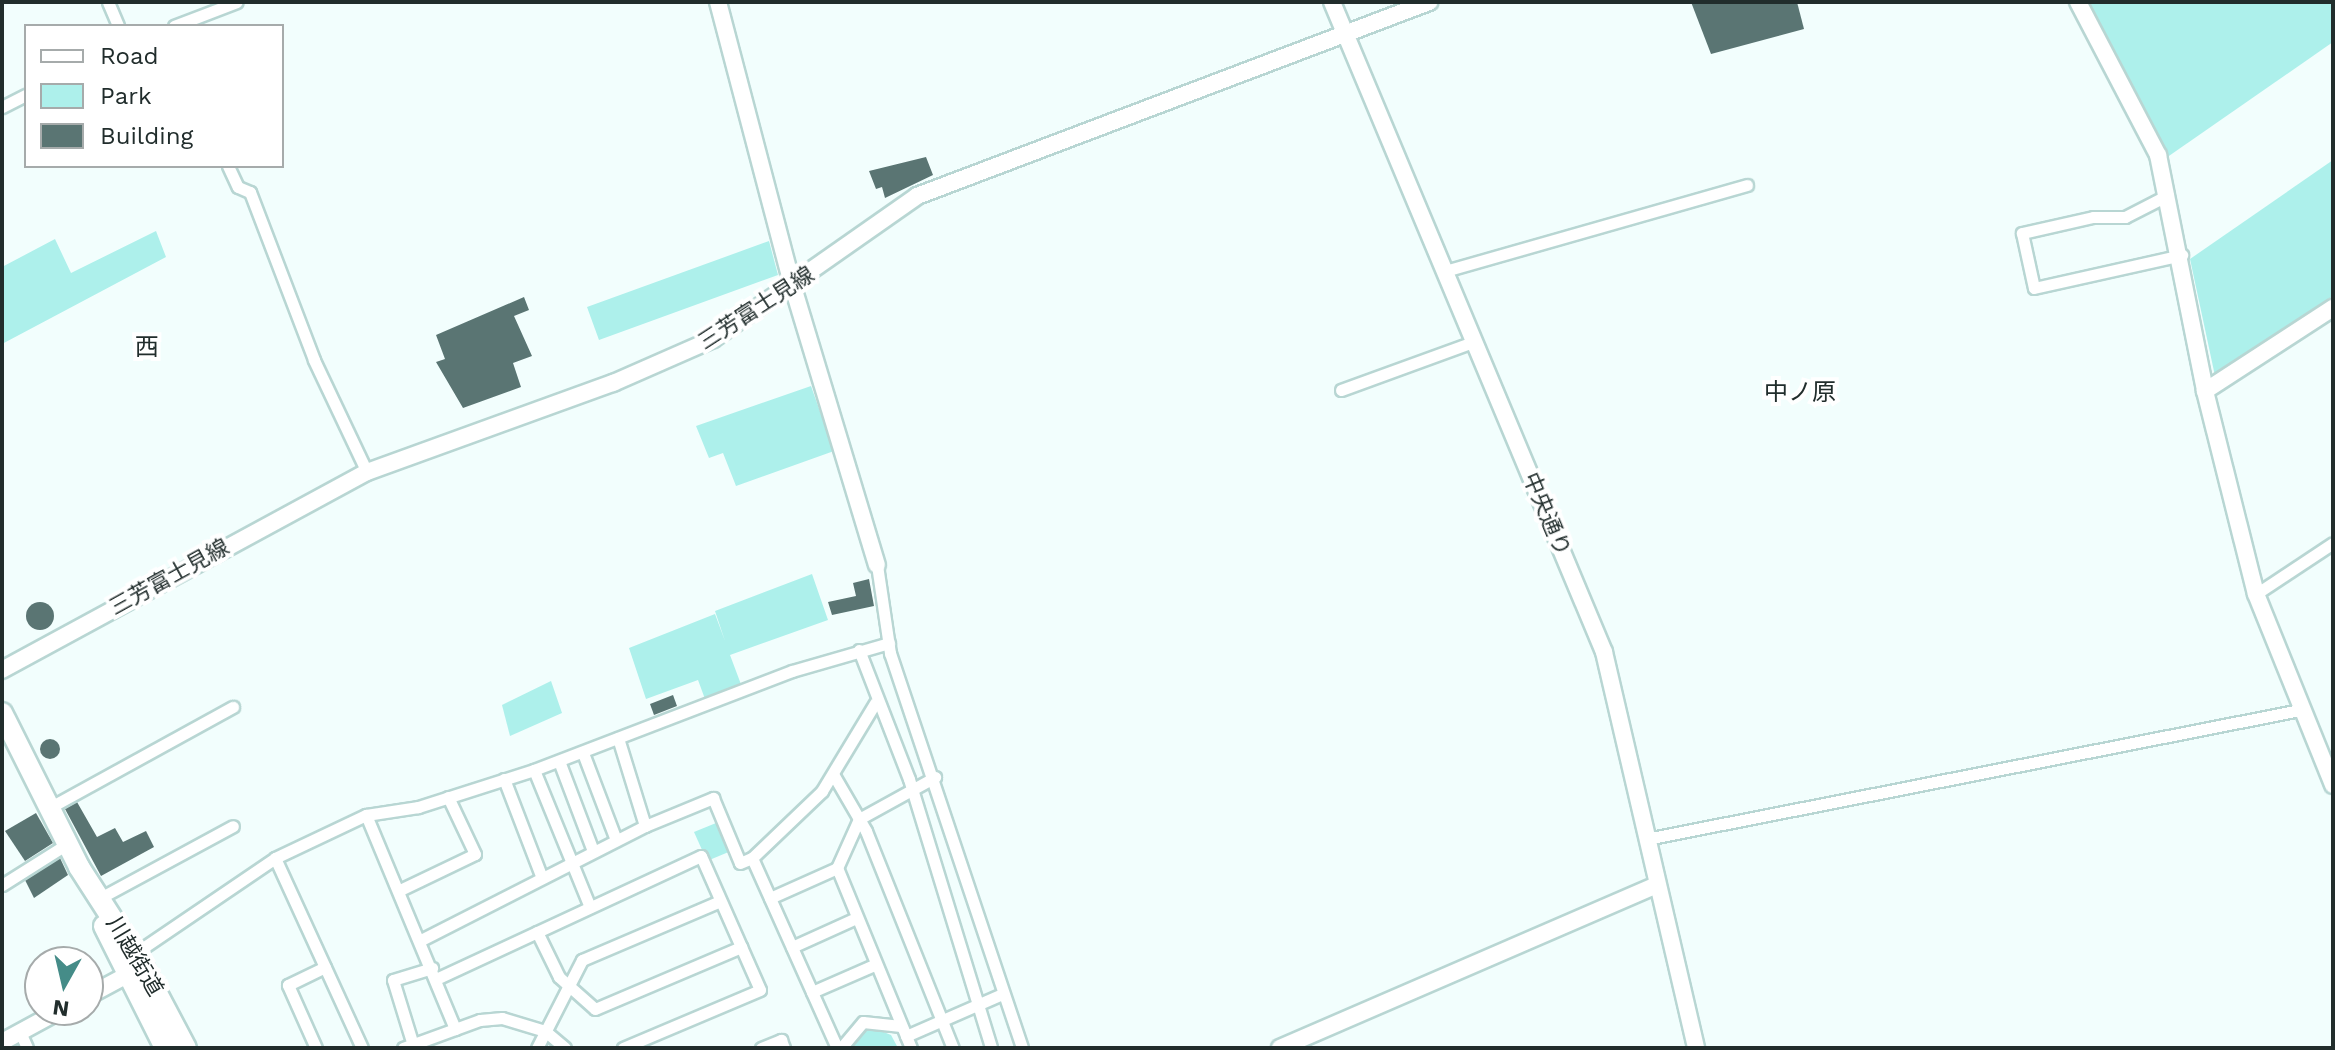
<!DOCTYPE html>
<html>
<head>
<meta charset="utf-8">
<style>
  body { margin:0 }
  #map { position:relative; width:2335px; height:1050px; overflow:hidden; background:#f2fefd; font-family:"Work Sans","Noto Sans JP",sans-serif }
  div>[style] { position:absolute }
  .green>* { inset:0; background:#adf0eb }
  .building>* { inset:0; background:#5a7573 }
  .round { border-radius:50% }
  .roads { filter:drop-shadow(2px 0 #b8d6d3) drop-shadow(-2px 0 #b8d6d3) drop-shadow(0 2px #b8d6d3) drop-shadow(0 -2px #b8d6d3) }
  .street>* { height:11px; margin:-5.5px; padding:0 5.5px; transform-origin:5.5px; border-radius:5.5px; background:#fff }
  .secondary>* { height:16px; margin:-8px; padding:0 8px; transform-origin:8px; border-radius:8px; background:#fff }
  .highway>* { height:20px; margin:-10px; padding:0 10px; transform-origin:10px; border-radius:10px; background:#fff }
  span { translate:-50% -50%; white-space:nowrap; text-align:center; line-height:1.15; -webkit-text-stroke:8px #fff; paint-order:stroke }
  .street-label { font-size:22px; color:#212d2c }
  .neighbourhood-label { font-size:24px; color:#212d2c }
  .frame { position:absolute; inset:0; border:4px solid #212d2c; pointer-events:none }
  .legend { position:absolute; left:24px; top:24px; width:260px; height:144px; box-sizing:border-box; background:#fff; border:2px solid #a6abab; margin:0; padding:10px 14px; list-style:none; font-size:24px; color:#212d2c }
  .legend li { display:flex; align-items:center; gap:16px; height:40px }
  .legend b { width:40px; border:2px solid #a6abab }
  .north { position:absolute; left:24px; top:946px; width:80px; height:80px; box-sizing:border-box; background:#fff; border:2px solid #a6abab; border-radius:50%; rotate:188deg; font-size:22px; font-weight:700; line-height:32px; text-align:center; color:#212d2c }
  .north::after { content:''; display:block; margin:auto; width:28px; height:36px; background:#458c88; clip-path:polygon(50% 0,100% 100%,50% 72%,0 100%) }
</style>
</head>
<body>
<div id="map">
  <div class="green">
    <div style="clip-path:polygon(2085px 2px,2333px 2px,2333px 42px,2166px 158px)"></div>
    <div style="clip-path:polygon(2333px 160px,2333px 296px,2215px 376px,2190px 259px)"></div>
    <div style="clip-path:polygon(156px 231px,166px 257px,2px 344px,2px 267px,55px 239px,71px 273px)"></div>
    <div style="clip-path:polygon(769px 241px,778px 275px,599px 340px,587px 307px)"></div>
    <div style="clip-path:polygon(811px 386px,834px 451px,736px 486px,723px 453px,709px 458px,696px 426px)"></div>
    <div style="clip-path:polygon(812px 574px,828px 620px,730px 655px,742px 687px,705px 699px,698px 680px,646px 699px,629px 648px,715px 614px,725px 641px,715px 611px)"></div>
    <div style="clip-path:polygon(551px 681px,562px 713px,510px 736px,502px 705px)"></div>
    <div style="clip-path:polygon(716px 823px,731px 851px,707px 861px,694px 832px)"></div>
    <div style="clip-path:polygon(874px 1028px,891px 1035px,898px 1048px,849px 1048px,861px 1032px)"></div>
  </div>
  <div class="building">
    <div style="clip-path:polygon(1691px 2px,1797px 2px,1804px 29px,1711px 54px)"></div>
    <div style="clip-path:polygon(926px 157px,933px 175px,885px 198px,882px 187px,876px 189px,869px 171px)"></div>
    <div style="clip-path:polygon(524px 297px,529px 310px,514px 316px,532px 356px,513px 363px,521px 387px,463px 408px,436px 362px,445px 359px,436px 335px)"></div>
    <div style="clip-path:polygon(869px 579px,874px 606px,832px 615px,828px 602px,856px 596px,853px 583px)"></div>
    <div class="round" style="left:26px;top:602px;width:28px;height:28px"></div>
    <div style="clip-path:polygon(673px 695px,677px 706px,654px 715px,650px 704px)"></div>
    <div class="round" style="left:40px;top:739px;width:20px;height:20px"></div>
    <div style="clip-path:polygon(77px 802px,97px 837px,115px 828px,123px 842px,146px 831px,154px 847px,101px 876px,65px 809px)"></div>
    <div style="clip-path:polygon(36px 813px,53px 843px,25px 861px,5px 831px)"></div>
    <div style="clip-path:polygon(60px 858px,68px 875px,34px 898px,25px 880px)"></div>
  </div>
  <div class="roads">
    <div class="street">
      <div style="left:108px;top:2px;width:26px;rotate:67deg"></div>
      <div style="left:174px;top:26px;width:67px;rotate:-20.9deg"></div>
      <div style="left:2px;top:107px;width:27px;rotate:-27deg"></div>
      <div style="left:228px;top:166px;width:23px;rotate:65deg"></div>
      <div style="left:238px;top:187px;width:13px;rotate:23deg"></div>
      <div style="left:250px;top:192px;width:180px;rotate:69.1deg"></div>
      <div style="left:314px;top:360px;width:124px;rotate:64.7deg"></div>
      <div style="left:2168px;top:195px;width:48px;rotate:152.9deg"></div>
      <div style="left:2125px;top:217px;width:32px;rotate:180deg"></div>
      <div style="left:2093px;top:217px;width:73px;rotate:167.3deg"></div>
      <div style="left:2022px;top:233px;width:56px;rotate:77.7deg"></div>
      <div style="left:2034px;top:288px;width:152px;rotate:-12.6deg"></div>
      <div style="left:1445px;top:271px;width:314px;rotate:-15.9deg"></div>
      <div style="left:1341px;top:390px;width:140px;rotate:-20deg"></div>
      <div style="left:877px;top:565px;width:89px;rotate:81.6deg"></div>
      <div style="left:890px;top:653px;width:416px;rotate:71.5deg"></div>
      <div style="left:2256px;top:594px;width:92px;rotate:-33.5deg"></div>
      <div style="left:859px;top:650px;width:138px;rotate:68.8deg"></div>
      <div style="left:909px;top:779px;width:281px;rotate:73deg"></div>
      <div style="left:618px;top:738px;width:92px;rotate:72.9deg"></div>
      <div style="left:583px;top:753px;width:93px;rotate:69.2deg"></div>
      <div style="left:559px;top:761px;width:96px;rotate:69.3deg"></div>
      <div style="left:534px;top:770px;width:148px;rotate:67.8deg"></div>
      <div style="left:833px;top:774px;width:66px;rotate:59.9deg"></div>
      <div style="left:866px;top:831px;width:234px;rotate:68.2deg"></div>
      <div style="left:504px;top:779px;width:106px;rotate:69deg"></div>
      <div style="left:49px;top:808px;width:210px;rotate:-28.8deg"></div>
      <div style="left:366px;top:815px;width:232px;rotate:67.4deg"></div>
      <div style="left:1646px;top:839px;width:667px;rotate:-11.16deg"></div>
      <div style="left:275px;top:858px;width:209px;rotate:65.4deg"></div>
      <div style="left:752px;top:858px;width:208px;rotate:65.9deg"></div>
      <div style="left:2px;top:885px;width:77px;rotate:-32.2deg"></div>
      <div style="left:400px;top:890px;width:83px;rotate:-25.6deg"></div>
      <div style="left:475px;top:854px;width:63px;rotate:-115.3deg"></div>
      <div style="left:100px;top:898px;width:151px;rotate:-28.4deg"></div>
      <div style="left:770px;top:898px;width:73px;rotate:-24.1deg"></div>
      <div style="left:537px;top:932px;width:50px;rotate:63.9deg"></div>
      <div style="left:559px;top:977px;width:48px;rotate:41.6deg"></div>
      <div style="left:595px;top:1009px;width:159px;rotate:-23deg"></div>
      <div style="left:421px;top:940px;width:251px;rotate:-27deg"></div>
      <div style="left:645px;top:826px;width:74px;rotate:-22.4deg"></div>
      <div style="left:713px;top:798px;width:70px;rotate:67.4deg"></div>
      <div style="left:740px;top:863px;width:13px;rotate:-23deg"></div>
      <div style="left:752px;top:858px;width:97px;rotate:-43.7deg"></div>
      <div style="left:822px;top:791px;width:103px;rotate:-58.9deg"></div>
      <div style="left:792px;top:947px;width:68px;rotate:-24.3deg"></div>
      <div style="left:131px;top:956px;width:174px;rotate:-34.2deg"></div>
      <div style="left:275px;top:858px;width:101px;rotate:-25.3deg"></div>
      <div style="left:366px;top:815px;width:53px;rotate:-8.7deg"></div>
      <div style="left:418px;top:807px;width:122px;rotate:-17.7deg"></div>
      <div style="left:534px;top:770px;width:276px;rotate:-21deg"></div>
      <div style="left:792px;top:671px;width:101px;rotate:-16.1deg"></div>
      <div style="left:436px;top:979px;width:292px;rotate:-24.9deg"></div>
      <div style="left:701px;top:856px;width:146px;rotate:66.2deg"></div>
      <div style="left:760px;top:990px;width:149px;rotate:157.1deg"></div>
      <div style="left:812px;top:992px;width:68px;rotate:-23.5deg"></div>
      <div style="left:20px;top:1032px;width:17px;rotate:66deg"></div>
      <div style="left:906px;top:1036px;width:105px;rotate:-23.6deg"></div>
      <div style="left:413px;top:1045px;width:68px;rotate:-107.1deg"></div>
      <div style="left:393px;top:980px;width:41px;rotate:-17.1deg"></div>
      <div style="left:316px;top:1048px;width:69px;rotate:-114deg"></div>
      <div style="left:288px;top:985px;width:41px;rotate:-25.9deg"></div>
      <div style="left:403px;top:1048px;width:82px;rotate:-20deg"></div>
      <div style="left:480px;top:1020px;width:22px;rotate:-5deg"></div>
      <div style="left:502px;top:1018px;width:45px;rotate:16.8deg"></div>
      <div style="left:545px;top:1031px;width:26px;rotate:40deg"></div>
      <div style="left:537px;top:1048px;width:99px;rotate:-62.9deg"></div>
      <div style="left:582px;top:960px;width:150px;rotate:-23.1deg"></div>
      <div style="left:761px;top:1048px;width:22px;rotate:-22deg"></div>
      <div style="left:781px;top:1040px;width:9px;rotate:69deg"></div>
      <div style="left:841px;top:1048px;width:34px;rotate:-50deg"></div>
      <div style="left:863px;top:1022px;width:38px;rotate:6deg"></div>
      <div style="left:911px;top:1048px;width:195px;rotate:-112.3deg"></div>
      <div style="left:837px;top:868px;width:54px;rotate:-65.8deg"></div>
      <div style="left:859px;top:819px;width:87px;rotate:-28.9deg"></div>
    </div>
    <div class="secondary">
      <div style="left:718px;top:2px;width:295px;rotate:75.3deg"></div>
      <div style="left:793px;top:287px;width:290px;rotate:73.2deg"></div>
      <div style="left:1332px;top:2px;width:705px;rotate:67.29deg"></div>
      <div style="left:1604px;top:652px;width:407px;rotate:76.9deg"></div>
      <div style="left:2078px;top:2px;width:173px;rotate:62.4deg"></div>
      <div style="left:2158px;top:155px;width:241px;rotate:78.7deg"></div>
      <div style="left:2205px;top:391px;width:209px;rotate:75.9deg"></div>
      <div style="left:2256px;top:594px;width:206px;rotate:68deg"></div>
      <div style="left:2205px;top:391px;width:153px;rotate:-33deg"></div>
      <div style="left:2px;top:670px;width:415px;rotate:-28.5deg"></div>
      <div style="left:367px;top:472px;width:262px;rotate:-19.9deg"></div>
      <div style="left:613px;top:383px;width:109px;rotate:-23.7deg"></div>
      <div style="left:713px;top:339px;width:249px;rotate:-35deg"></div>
      <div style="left:917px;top:196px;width:548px;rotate:-20.75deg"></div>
      <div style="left:88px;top:996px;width:47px;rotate:-28.2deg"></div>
      <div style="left:2px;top:1042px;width:67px;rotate:-28.5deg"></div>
      <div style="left:1280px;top:1048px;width:411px;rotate:-23.4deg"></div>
    </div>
    <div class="highway">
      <div style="left:2px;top:713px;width:172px;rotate:63.4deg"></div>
      <div style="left:79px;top:867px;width:117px;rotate:57.3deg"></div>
      <div style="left:142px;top:965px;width:94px;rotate:62.1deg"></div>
      <div style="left:104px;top:926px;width:136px;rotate:63.4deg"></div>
    </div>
  </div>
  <div class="street-label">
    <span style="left:756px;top:308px;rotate:-33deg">三芳富士見線</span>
    <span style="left:1547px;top:514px;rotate:67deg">中央通り</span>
    <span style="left:169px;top:577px;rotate:-29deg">三芳富士見線</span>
    <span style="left:135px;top:956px;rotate:59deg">川越街道</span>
  </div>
  <div class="neighbourhood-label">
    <span style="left:147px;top:348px">西</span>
    <span style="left:1800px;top:393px">中ノ原</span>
  </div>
  <div class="frame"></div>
  <ul class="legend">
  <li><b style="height:10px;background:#fff"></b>Road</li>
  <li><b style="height:22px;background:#adf0eb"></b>Park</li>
  <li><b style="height:22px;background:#5a7573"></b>Building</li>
  </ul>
  <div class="north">N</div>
</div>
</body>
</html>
